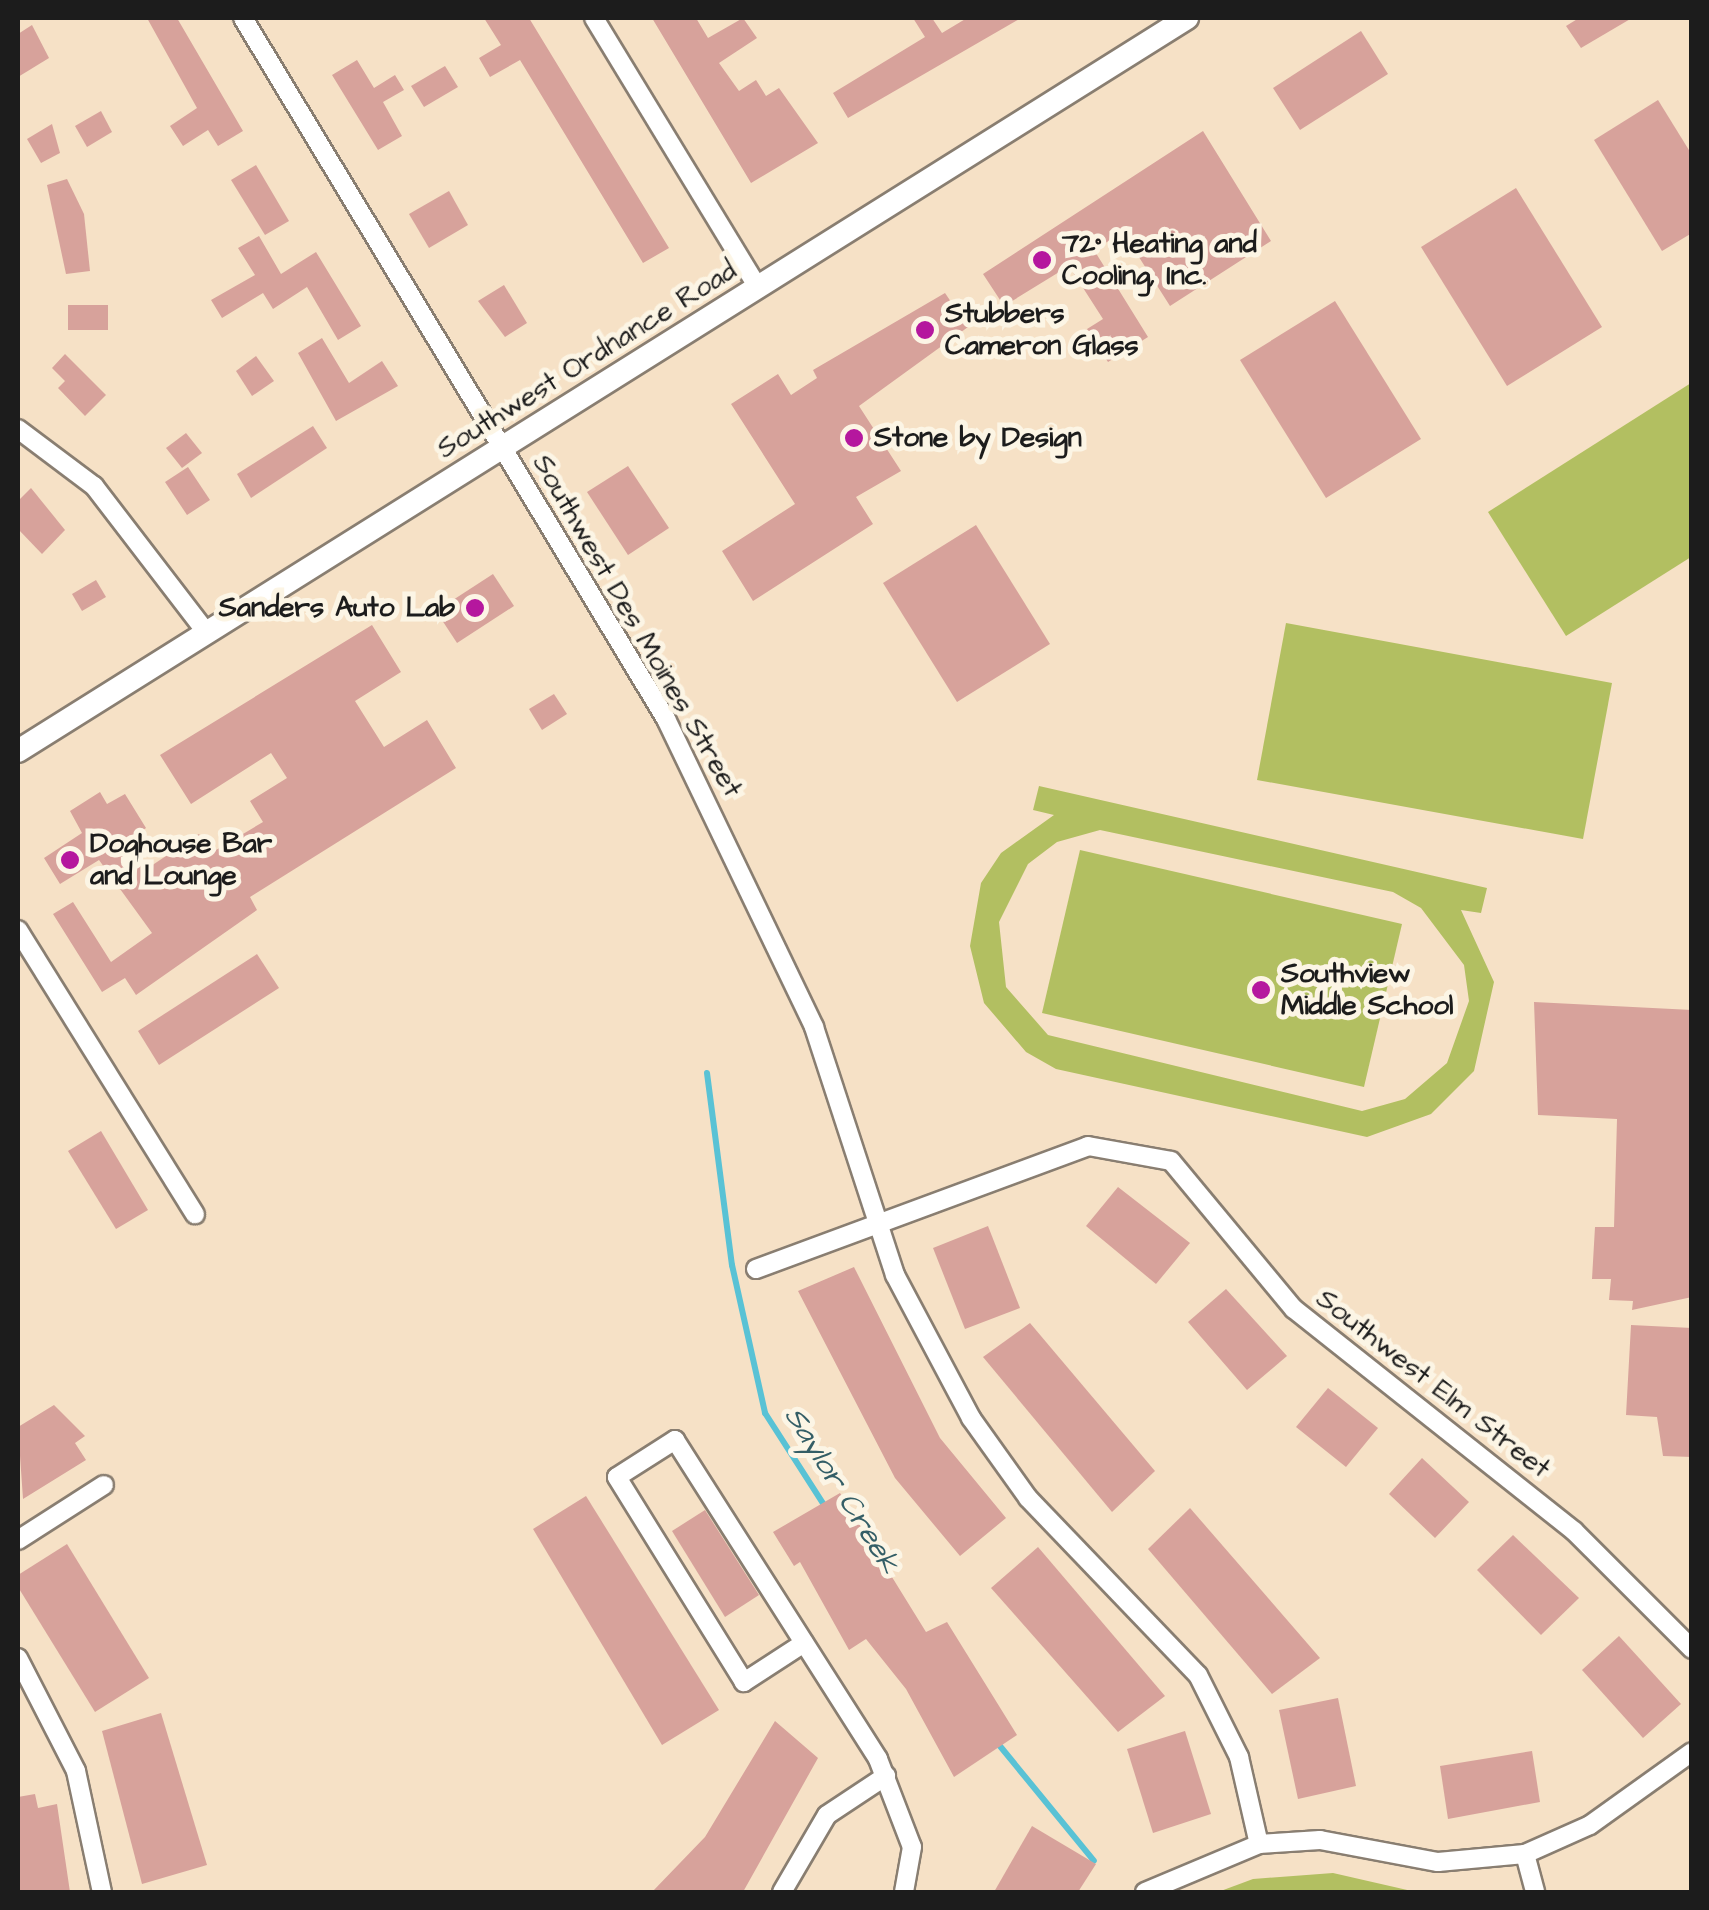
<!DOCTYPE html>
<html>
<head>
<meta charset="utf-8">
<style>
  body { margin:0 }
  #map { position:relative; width:1709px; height:1910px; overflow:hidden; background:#f6e1c6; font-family:"Architects Daughter",sans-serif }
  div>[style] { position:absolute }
  .green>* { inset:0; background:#b2bf61 }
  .stream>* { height:6px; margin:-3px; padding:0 3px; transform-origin:3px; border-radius:3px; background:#59c2d5 }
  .building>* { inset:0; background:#d7a29b }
  .roads { filter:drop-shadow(2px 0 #897e71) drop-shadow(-2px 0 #897e71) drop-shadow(0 2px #897e71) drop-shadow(0 -2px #897e71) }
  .minor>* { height:18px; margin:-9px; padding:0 9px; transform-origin:9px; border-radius:9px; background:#fff }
  .tertiary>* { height:22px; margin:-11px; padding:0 11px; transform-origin:11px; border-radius:11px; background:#fff }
  .dots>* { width:28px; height:28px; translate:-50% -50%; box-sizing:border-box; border:5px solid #fcf5e5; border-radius:50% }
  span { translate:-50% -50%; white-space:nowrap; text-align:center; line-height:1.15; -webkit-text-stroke:10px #fcf5e5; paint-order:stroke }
  .poi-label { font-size:28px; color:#1c1c1c; font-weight:700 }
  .left { translate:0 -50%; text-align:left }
  .right { translate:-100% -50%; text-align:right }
  .street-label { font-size:28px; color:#1c1c1c }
  .water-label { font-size:30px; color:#345e66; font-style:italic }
  .frame { position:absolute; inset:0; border:20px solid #1c1c1c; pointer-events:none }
</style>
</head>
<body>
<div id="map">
  <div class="green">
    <div style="clip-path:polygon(1691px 383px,1691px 557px,1566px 636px,1488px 512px)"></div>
    <div style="clip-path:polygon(1286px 623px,1612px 683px,1583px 839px,1257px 780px)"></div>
    <div style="clip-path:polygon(evenodd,1039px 786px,1487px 888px,1481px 913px,1461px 910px,1494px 982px,1474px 1071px,1431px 1114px,1367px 1137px,1056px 1069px,1026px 1052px,984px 1003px,970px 946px,981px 883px,1001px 853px,1054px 815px,1033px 810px,1039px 786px,1100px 830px,1393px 892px,1421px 908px,1464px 965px,1469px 1001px,1447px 1063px,1405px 1099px,1362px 1111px,1048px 1035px,1006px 987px,999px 922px,1028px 864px,1057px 842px,1100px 830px)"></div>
    <div style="clip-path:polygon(1080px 850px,1402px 924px,1364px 1087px,1042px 1013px)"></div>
    <div style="clip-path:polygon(1333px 1873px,1416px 1892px,1218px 1892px,1253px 1879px)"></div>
  </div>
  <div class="stream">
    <div style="left:707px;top:1073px;width:194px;rotate:82.6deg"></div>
    <div style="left:732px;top:1265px;width:152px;rotate:77.4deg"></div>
    <div style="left:765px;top:1413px;width:113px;rotate:57.3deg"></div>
    <div style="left:995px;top:1740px;width:156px;rotate:50.7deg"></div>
  </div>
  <div class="building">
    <div style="clip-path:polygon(147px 18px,177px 18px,243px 131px,218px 146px,208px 130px,183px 146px,170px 126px,197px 108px)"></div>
    <div style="clip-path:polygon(484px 18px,529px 18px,669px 248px,643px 263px,520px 60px,490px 77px,479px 58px,501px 45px)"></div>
    <div style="clip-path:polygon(652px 18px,696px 18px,708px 38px,743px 18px,757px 38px,719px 63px,739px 91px,756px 80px,766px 96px,779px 88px,818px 143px,751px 183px)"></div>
    <div style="clip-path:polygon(913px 18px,932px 18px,942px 33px,967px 18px,1021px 18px,848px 118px,833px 93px,925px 37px)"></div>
    <div style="clip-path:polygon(1579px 18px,1632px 18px,1581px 48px,1566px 26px)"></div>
    <div style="clip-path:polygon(32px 25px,49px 58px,18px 77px,18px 34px)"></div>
    <div style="clip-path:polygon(1361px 31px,1388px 74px,1300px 130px,1273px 88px)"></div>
    <div style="clip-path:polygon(357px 60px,374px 88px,395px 75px,404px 90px,383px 102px,402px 136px,378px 150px,332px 75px)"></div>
    <div style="clip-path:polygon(445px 66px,458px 87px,424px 107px,411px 86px)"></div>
    <div style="clip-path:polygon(1658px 100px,1692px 155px,1692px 233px,1662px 251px,1594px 140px)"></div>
    <div style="clip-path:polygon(101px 111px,112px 132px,87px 147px,75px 126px)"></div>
    <div style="clip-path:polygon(52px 124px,60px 153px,41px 163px,27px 139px)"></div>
    <div style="clip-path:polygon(1203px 131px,1271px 241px,1170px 306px,1123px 232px,1094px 250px,1148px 337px,1108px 362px,1087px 329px,1103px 319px,1069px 266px,1004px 306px,983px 274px)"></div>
    <div style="clip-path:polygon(256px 165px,289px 221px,265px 235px,231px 180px)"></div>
    <div style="clip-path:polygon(67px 179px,84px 214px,90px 271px,66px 274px,47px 185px)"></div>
    <div style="clip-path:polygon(1516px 188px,1602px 327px,1507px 386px,1421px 247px)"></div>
    <div style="clip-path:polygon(449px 191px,468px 225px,429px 248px,409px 214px)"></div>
    <div style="clip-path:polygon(259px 236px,281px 274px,316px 252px,361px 326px,338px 340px,307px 287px,273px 309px,263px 293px,222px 318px,211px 300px,255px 275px,238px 248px)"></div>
    <div style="clip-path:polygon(504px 285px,527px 323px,505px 337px,478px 301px)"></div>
    <div style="clip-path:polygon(945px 293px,968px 327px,859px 406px,901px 471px,856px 497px,873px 524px,753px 601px,722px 551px,795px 504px,731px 404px,778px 374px,791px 395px,817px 378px,813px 370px)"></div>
    <div style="clip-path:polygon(1335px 301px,1421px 439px,1326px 498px,1240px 360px)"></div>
    <div style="clip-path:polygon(68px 305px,108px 305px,108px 330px,68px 330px)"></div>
    <div style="clip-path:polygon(322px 338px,349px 383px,382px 361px,398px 386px,336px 421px,298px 353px)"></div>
    <div style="clip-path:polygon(65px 354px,106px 395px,85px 416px,58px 388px,65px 381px,52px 368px)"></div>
    <div style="clip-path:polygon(256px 356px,274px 381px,252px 396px,236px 371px)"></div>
    <div style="clip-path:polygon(313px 426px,327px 448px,251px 498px,237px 474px)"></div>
    <div style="clip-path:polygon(186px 433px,202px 453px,182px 468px,166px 448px)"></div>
    <div style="clip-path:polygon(628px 466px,669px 528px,628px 555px,587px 492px)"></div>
    <div style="clip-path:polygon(188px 467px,210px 500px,187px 515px,165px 482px)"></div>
    <div style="clip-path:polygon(31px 488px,65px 530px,42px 554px,18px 529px,18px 501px)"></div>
    <div style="clip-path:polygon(976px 525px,1050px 644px,957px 702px,883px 583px)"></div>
    <div style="clip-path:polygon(493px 574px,514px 606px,457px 643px,436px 611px)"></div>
    <div style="clip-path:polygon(96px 580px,106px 597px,82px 611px,72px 594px)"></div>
    <div style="clip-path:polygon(372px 625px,401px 672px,355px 701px,384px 747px,427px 720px,456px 768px,250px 897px,257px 910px,136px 995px,125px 978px,102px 992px,53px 914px,73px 902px,111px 962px,152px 933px,99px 860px,60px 884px,44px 858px,82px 833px,70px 811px,100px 792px,107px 804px,125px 794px,146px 828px,129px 840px,145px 870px,199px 834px,211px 853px,263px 822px,250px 801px,287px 778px,271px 753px,191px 804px,160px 755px)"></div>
    <div style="clip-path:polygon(554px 694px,567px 714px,542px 730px,529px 709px)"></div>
    <div style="clip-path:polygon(257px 954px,279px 988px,159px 1065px,138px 1031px)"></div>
    <div style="clip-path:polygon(1534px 1002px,1692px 1010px,1692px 1297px,1632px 1310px,1633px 1301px,1609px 1300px,1611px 1279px,1592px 1279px,1595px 1227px,1614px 1227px,1617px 1119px,1538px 1115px)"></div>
    <div style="clip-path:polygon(101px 1131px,148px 1210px,116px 1229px,68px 1151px)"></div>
    <div style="clip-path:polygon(1118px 1187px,1190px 1243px,1156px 1284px,1086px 1226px)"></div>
    <div style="clip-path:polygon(988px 1226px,1020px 1308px,965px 1329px,933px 1248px)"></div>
    <div style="clip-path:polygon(854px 1267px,940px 1438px,1006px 1518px,960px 1556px,895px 1478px,798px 1291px)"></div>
    <div style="clip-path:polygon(1226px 1289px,1287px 1356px,1247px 1390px,1188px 1322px)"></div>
    <div style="clip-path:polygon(1030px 1323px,1155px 1471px,1112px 1512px,983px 1357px)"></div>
    <div style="clip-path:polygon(1631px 1325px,1692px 1328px,1692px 1457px,1663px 1456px,1657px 1417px,1626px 1415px)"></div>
    <div style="clip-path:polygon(1328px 1388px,1378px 1428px,1346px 1467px,1296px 1427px)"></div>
    <div style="clip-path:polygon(54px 1405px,85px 1436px,75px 1443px,86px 1460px,23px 1499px,18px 1427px)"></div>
    <div style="clip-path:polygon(1422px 1458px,1469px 1502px,1435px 1538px,1389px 1494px)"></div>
    <div style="clip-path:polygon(840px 1493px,926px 1632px,947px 1622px,1017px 1735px,954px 1777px,906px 1689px,866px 1639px,849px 1650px,800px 1562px,794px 1566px,773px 1532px)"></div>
    <div style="clip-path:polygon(586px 1496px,719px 1710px,662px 1745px,533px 1529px)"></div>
    <div style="clip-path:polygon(1190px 1508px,1320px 1658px,1272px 1694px,1148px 1549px)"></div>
    <div style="clip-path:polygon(705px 1510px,759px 1595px,725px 1617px,672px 1531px)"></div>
    <div style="clip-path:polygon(1513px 1535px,1579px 1598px,1541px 1635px,1477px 1570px)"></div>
    <div style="clip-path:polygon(67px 1544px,149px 1678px,95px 1712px,18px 1587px,18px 1575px)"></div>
    <div style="clip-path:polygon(1038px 1547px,1165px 1696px,1118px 1732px,991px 1588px)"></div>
    <div style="clip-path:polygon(1619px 1636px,1681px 1704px,1643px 1738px,1582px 1670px)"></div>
    <div style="clip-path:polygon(1338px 1698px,1356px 1786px,1298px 1799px,1279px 1710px)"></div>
    <div style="clip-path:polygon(161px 1713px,207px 1865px,142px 1884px,102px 1731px)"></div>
    <div style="clip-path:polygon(775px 1721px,818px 1758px,743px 1892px,652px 1892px,705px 1837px)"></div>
    <div style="clip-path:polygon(1185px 1731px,1211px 1814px,1153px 1833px,1127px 1749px)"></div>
    <div style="clip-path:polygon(1532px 1751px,1540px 1802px,1448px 1819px,1440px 1766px)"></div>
    <div style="clip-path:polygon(35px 1794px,38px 1808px,57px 1804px,70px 1892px,18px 1892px,18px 1797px)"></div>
    <div style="clip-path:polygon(1032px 1826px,1096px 1864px,1078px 1892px,994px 1892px)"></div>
  </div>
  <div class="roads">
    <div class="minor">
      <div style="left:243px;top:18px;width:819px;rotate:58.89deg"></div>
      <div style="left:666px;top:719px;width:342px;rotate:64.3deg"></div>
      <div style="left:814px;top:1027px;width:261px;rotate:71.9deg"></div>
      <div style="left:895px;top:1275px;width:162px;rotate:62deg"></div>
      <div style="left:971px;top:1418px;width:98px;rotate:54.5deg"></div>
      <div style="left:1028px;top:1498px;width:245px;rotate:46.2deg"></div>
      <div style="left:1198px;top:1675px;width:92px;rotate:63.4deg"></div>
      <div style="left:1239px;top:1757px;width:89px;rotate:77.1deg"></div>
      <div style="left:594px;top:18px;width:316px;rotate:58.7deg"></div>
      <div style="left:18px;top:429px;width:95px;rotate:36.9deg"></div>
      <div style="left:94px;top:486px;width:185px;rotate:52.5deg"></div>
      <div style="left:18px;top:930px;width:335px;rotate:58.1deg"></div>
      <div style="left:756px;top:1269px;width:354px;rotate:-20.3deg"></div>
      <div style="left:1088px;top:1146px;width:84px;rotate:10.2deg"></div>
      <div style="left:1171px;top:1161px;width:192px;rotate:50.3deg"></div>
      <div style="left:1294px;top:1309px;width:357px;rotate:38.4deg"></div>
      <div style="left:1574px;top:1531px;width:167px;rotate:45deg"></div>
      <div style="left:18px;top:1540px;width:102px;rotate:-32.6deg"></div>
      <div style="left:804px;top:1643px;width:72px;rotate:147deg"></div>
      <div style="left:744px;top:1682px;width:241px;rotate:-121.8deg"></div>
      <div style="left:617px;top:1477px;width:69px;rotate:-32.5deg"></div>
      <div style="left:675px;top:1440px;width:378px;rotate:57.5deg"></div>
      <div style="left:878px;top:1759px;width:94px;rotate:68.9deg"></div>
      <div style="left:912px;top:1847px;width:46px;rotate:100.1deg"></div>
      <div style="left:18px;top:1658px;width:127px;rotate:62.8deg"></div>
      <div style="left:76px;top:1771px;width:124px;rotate:77.9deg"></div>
      <div style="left:1525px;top:1854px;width:39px;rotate:75deg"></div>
      <div style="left:782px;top:1892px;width:89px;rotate:-59.7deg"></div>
      <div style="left:827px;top:1815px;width:71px;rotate:-33.5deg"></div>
      <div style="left:1145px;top:1892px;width:124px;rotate:-22.8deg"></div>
      <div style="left:1259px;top:1844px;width:61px;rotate:-3.8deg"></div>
      <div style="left:1320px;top:1840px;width:120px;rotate:10.6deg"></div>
      <div style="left:1438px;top:1862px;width:87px;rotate:-5.3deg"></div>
      <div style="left:1525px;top:1854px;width:71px;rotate:-24deg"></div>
      <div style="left:1590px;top:1825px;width:125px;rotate:-35.6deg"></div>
    </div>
    <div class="tertiary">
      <div style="left:18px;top:751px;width:1380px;rotate:-32.09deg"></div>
    </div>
  </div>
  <div class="dots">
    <div style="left:1042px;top:260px;background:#b5179e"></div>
    <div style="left:925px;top:330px;background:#b5179e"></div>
    <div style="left:854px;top:438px;background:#b5179e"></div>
    <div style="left:475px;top:608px;background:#b5179e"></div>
    <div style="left:70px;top:860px;background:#b5179e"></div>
    <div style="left:1261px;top:990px;background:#b5179e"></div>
  </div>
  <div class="poi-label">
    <span class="left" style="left:1062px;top:260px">72° Heating and<br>Cooling, Inc.</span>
    <span class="left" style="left:945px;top:330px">Stubbers<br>Cameron Glass</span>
    <span class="left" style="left:874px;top:438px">Stone by Design</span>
    <span class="right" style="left:455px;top:608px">Sanders Auto Lab</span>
    <span class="left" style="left:90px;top:860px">Doghouse Bar<br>and Lounge</span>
    <span class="left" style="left:1281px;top:990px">Southview<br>Middle School</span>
  </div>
  <div class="street-label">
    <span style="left:587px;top:360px;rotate:-32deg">Southwest Ordnance Road</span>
    <span style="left:637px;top:626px;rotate:60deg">Southwest Des Moines Street</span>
    <span style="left:1433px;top:1384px;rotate:38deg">Southwest Elm Street</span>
  </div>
  <div class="water-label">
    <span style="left:842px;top:1490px;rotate:58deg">Saylor Creek</span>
  </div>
  <div class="frame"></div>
</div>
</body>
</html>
